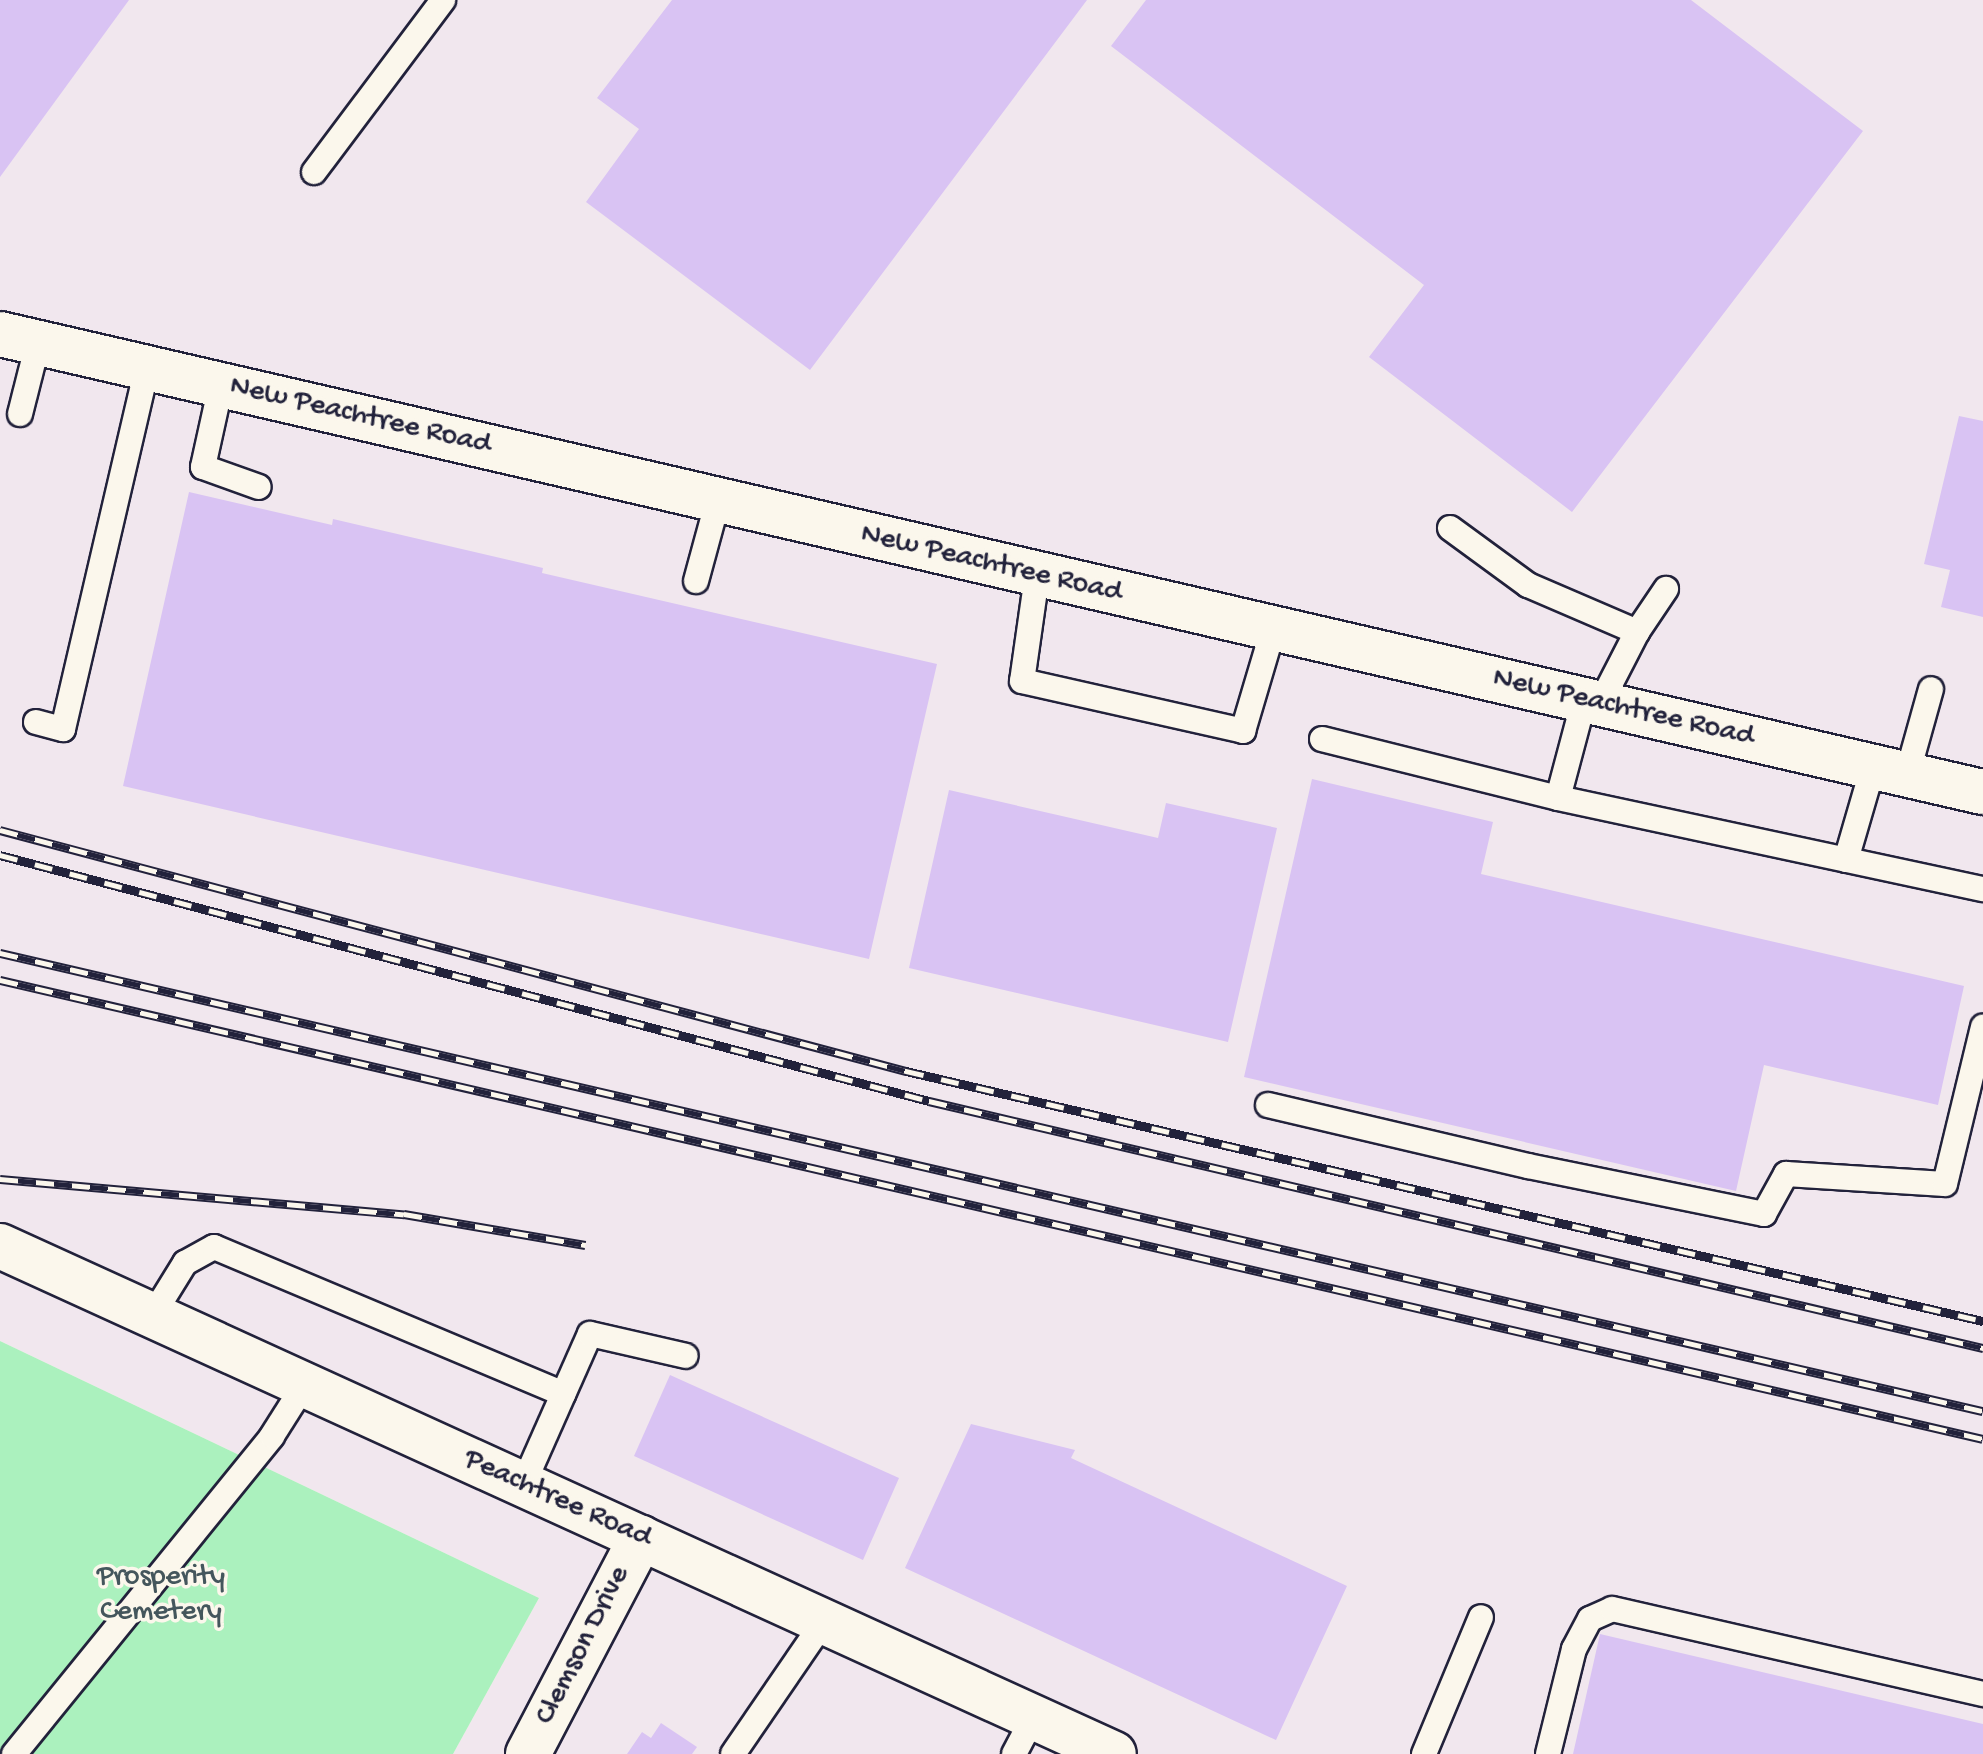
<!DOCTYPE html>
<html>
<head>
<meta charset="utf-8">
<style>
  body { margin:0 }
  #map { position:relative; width:1983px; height:1754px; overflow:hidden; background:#fbf7ec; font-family:"Gochi Hand",sans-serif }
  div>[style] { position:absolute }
  .built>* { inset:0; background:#f1e7ee }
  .green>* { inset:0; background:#abf1be }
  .building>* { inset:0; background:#d9c3f3 }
  .roads { filter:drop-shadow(2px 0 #22223b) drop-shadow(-2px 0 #22223b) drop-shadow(0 2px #22223b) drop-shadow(0 -2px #22223b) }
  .service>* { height:24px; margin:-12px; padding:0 12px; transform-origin:12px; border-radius:12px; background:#fbf7ec }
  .minor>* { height:44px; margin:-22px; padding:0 22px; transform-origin:22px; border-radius:22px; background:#fbf7ec }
  .tertiary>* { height:44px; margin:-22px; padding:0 22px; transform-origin:22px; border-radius:22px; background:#fbf7ec }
  .rail>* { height:9px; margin-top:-4.5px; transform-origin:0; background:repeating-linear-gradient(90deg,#fbf7ec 0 18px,#22223b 0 36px); box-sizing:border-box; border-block:2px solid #22223b }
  span { translate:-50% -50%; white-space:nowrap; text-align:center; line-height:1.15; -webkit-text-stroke:7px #fbf7ec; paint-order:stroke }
  .street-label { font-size:30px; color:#22223b }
  .park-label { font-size:30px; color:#44565c }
</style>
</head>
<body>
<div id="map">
  <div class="built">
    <div style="clip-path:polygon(0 0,1983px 0,1983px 1754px,453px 1754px,539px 1598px,0 1341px)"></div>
  </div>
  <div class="green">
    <div style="clip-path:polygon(0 1341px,539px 1598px,453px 1754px,0 1754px)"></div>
  </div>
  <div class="building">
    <div style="clip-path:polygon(0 0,129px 0,0 177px)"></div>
    <div style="clip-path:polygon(672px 0,1087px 0,810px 370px,586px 202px,639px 129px,597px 98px)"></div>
    <div style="clip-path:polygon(1146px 0,1691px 0,1863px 131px,1572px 512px,1369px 357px,1424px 285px,1111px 46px)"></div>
    <div style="clip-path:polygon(1959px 416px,1983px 421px,1983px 617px,1941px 607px,1950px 570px,1924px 564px)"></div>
    <div style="clip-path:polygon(189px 492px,332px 525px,333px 519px,543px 568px,542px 573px,937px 664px,869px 959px,123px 786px)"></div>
    <div style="clip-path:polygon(1312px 779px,1493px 822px,1481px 874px,1964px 986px,1938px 1105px,1764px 1065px,1736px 1191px,1244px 1077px)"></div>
    <div style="clip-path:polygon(949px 790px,1158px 838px,1166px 803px,1277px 828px,1228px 1042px,909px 968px)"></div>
    <div style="clip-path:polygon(670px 1375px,899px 1478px,863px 1560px,634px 1456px)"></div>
    <div style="clip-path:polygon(971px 1424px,1075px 1450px,1071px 1458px,1347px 1586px,1276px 1740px,905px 1568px)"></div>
    <div style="clip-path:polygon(1600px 1634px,1983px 1724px,1983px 1754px,1573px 1754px)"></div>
    <div style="clip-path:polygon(661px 1723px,697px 1747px,692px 1754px,627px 1754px,642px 1732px,651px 1738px)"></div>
  </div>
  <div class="roads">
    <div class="service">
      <div style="left:314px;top:172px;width:215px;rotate:-53.1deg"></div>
      <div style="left:221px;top:385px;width:84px;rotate:102.4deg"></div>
      <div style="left:203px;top:467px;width:59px;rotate:19.7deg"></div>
      <div style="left:20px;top:414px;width:73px;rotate:-75.8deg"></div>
      <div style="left:1450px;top:528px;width:97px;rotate:36.2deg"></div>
      <div style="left:1528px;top:585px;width:119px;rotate:23.3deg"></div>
      <div style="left:1037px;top:576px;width:106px;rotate:98.1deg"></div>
      <div style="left:1022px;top:681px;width:227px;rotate:12.7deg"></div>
      <div style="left:1243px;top:731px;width:105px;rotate:-73.5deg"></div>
      <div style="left:696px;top:581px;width:84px;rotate:-74.8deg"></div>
      <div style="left:1600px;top:704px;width:81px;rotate:-62.8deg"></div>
      <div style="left:1637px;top:632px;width:52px;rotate:-56deg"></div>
      <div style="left:36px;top:722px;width:28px;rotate:15deg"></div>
      <div style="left:63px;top:729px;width:371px;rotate:-76.9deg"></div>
      <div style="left:1322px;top:739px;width:243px;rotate:14deg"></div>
      <div style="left:1558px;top:798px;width:101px;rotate:-75.1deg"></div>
      <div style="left:1907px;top:775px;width:89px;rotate:-74.4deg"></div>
      <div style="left:1558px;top:798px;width:435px;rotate:12.1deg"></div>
      <div style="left:1846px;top:860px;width:97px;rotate:-73.8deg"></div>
      <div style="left:1268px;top:1105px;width:267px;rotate:13.2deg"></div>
      <div style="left:1528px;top:1166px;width:241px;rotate:11.5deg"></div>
      <div style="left:1764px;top:1214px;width:46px;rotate:-61.2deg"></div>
      <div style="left:1786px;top:1174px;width:159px;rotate:3.6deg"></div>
      <div style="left:1945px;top:1184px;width:162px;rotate:-76.4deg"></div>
      <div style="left:151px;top:1318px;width:65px;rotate:-58.3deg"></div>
      <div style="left:185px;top:1263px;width:33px;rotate:-29deg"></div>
      <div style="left:214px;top:1247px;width:379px;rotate:22.8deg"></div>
      <div style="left:523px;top:1485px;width:165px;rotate:-66.1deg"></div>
      <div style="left:590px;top:1334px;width:98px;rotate:12.9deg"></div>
      <div style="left:14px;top:1754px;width:409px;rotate:-50.9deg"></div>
      <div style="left:272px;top:1436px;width:58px;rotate:-57.7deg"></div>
      <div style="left:733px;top:1754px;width:161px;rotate:-55.6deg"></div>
      <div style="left:1014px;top:1754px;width:43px;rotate:-62.2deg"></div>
      <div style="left:1424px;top:1754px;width:148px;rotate:-67.4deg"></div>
      <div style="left:1548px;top:1754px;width:108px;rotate:-76.1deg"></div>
      <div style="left:1574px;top:1649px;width:34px;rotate:-62deg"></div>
      <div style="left:1590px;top:1619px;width:24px;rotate:-24deg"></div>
      <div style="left:1612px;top:1609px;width:381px;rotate:12.9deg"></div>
    </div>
    <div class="minor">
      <div style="left:528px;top:1754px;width:244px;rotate:-62.4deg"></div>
    </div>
    <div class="tertiary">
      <div style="left:0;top:334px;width:2035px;rotate:13.01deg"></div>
      <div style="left:0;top:1246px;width:1224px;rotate:24.51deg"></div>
    </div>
  </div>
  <div class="rail">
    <div style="left:0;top:830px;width:938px;rotate:14.9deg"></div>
    <div style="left:906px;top:1071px;width:1106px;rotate:13.07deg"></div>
    <div style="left:0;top:855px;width:961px;rotate:14.83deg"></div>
    <div style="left:929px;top:1101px;width:1083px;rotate:13.19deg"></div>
    <div style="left:0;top:953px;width:2035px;rotate:13.01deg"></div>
    <div style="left:0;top:980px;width:2035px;rotate:13.03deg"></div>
    <div style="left:0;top:1179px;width:406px;rotate:5deg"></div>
    <div style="left:404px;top:1214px;width:184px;rotate:9.7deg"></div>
  </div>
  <div class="street-label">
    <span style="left:360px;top:417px;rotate:13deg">New Peachtree Road</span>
    <span style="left:991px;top:565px;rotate:13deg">New Peachtree Road</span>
    <span style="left:1623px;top:709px;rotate:13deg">New Peachtree Road</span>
    <span style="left:557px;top:1500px;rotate:24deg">Peachtree Road</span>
    <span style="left:584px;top:1646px;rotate:-63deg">Clemson Drive</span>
  </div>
  <div class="park-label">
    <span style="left:161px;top:1595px">Prosperity<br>Cemetery</span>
  </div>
</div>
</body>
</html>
